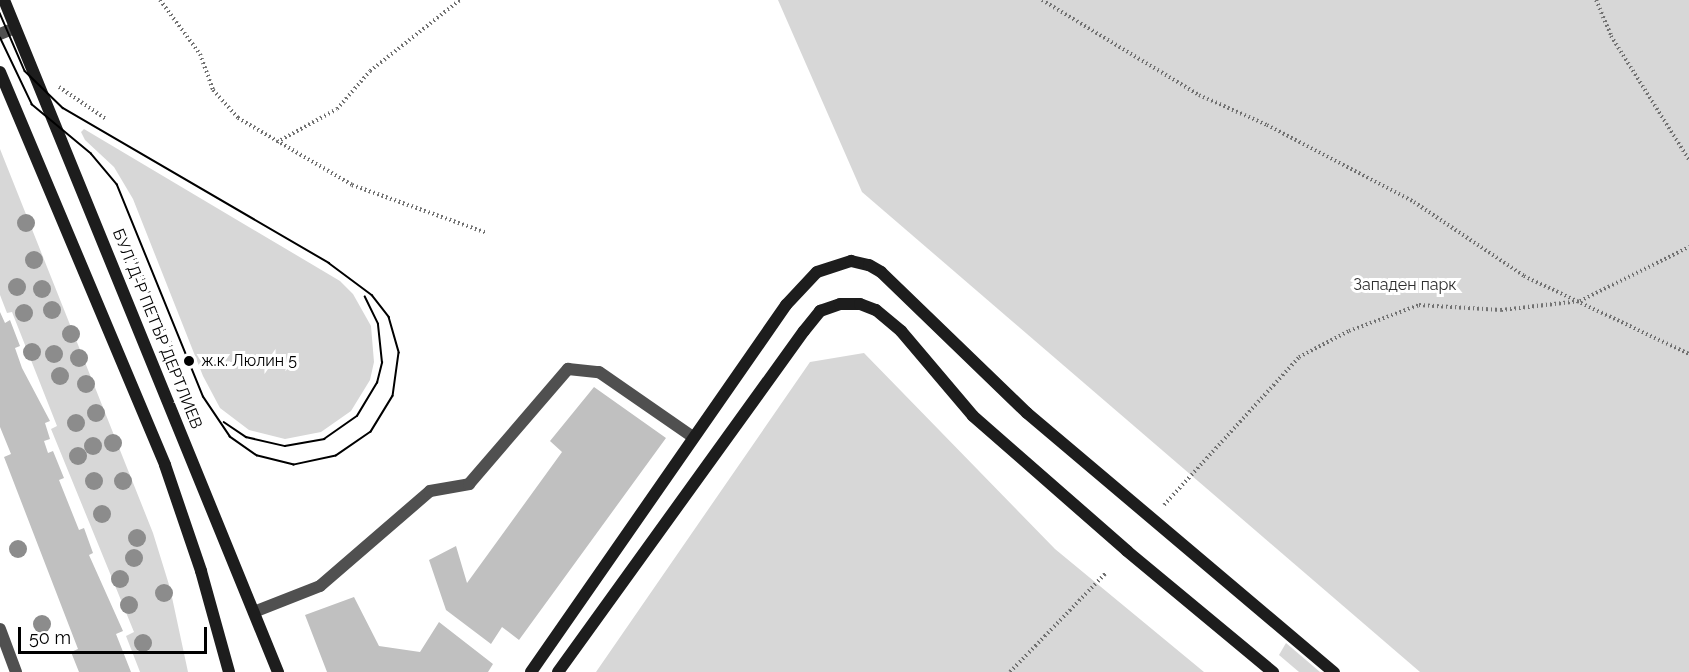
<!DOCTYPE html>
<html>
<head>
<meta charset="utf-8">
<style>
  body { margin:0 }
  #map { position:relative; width:1689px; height:672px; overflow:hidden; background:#fff; font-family:Raleway,sans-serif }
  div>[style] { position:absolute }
  .green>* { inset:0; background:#d7d7d7 }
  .building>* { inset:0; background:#c0c0c0 }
  .path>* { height:4px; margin-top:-2px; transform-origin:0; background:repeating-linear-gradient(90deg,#727272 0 1.5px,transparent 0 4.5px) }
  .lane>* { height:12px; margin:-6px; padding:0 6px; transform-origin:6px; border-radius:6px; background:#505050 }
  .street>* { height:12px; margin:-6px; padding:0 6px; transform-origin:6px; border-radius:6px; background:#505050 }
  .secondary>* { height:12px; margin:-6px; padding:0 6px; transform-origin:6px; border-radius:6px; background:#1d1d1d }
  .tram>* { height:1.5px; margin:-0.75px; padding:0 0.75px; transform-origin:0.75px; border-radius:0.75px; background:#000 }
  .trees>* { width:18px; height:18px; margin:-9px; border-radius:50%; background:#8c8c8c }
  .dots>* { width:16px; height:16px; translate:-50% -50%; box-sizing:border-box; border:3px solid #fff; border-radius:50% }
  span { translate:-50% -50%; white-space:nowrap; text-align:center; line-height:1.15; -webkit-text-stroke:6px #fff; paint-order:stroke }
  .park-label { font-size:16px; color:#2e2e2e }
  .street-label { font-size:16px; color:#000 }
  .poi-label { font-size:16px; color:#000 }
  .left { translate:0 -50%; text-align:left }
  .scale { position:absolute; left:18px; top:627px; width:189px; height:27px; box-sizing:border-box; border:3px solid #000; border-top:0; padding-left:8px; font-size:18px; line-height:21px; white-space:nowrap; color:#000; -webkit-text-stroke:4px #fff; paint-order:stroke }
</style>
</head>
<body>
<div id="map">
  <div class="green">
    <div style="clip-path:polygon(778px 0,1689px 0,1689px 672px,1420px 672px,862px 192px)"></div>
    <div style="clip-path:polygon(84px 129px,340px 281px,353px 294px,371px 326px,374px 362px,370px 380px,351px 411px,321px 432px,285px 439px,249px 430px,220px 408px,203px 376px,133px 199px,114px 167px,85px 140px,81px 132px)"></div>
    <div style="clip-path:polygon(0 149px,153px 533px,170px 588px,188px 672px,140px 672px,126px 636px,134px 632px,51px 429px,57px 426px,12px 312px,7px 313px,0 295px)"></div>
    <div style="clip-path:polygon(864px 353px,1055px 549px,1204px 672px,596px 672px,810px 362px)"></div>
    <div style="clip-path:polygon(1286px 643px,1320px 672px,1299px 672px,1279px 655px)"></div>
  </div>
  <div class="building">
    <div style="clip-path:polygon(0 312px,5px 323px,10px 320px,20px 346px,15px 348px,22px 368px,50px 421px,45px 423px,50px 439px,44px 441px,48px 453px,53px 451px,64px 478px,59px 480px,79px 530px,84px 528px,93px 553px,89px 555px,123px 631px,116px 634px,131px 672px,79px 672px,71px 652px,78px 649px,4px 457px,11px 454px,0 427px)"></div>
    <div style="clip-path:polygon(594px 387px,666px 438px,519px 640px,502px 627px,491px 644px,446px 610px,429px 560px,456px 546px,467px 583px,562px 452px,550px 441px)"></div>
    <div style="clip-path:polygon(354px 597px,379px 646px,420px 652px,439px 622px,493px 664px,488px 672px,327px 672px,305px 615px)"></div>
  </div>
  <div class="path">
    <div style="left:160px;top:0;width:67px;rotate:53.5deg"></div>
    <div style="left:200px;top:54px;width:38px;rotate:70deg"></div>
    <div style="left:213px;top:90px;width:38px;rotate:48deg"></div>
    <div style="left:238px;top:118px;width:132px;rotate:30.4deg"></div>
    <div style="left:352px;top:185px;width:143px;rotate:19.6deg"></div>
    <div style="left:1042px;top:0;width:184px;rotate:31.2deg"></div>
    <div style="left:1199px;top:95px;width:74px;rotate:23.8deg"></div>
    <div style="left:1267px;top:125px;width:166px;rotate:27.6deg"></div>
    <div style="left:1414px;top:202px;width:133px;rotate:33.9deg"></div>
    <div style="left:1524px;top:276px;width:183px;rotate:25.3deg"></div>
    <div style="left:1596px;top:0;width:39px;rotate:67deg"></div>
    <div style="left:1611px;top:36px;width:146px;rotate:57.8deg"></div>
    <div style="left:59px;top:87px;width:57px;rotate:34.2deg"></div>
    <div style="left:277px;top:142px;width:68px;rotate:-28.8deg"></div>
    <div style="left:337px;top:109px;width:50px;rotate:-49deg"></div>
    <div style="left:370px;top:71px;width:115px;rotate:-38.3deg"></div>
    <div style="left:133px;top:254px;width:115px;rotate:67.5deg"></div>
    <div style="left:1164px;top:505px;width:200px;rotate:-47.6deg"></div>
    <div style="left:1299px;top:357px;width:56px;rotate:-27.5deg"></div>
    <div style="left:1349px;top:331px;width:75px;rotate:-20.4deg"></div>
    <div style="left:1419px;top:305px;width:82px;rotate:3.5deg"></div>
    <div style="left:1501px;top:310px;width:80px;rotate:-6.5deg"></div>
    <div style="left:1580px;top:301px;width:122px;rotate:-26.4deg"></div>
    <div style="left:1010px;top:672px;width:139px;rotate:-45.9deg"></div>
  </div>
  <div class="lane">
    <div style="left:254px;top:612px;width:71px;rotate:-21.5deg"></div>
    <div style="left:320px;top:586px;width:145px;rotate:-40.8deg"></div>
    <div style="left:430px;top:491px;width:40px;rotate:-10deg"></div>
    <div style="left:469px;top:484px;width:152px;rotate:-49.3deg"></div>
    <div style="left:568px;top:369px;width:31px;rotate:6deg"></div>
    <div style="left:599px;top:372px;width:114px;rotate:34.7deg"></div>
    <div style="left:0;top:629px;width:46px;rotate:69.6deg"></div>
  </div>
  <div class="street">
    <div style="left:0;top:34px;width:16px;rotate:-22deg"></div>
  </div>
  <div class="secondary">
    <div style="left:4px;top:0;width:726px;rotate:67.82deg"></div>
    <div style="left:0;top:72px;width:426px;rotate:67.2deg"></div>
    <div style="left:165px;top:465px;width:112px;rotate:71.2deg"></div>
    <div style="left:201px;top:571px;width:105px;rotate:74.5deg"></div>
    <div style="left:531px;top:672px;width:447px;rotate:-55.2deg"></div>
    <div style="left:786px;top:305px;width:45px;rotate:-46.8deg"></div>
    <div style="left:817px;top:272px;width:36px;rotate:-18deg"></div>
    <div style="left:851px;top:261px;width:18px;rotate:13deg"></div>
    <div style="left:869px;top:265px;width:14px;rotate:30deg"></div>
    <div style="left:881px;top:272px;width:203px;rotate:44deg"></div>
    <div style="left:1027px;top:413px;width:402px;rotate:40.2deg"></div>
    <div style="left:558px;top:672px;width:420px;rotate:-54.2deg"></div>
    <div style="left:804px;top:331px;width:26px;rotate:-51deg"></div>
    <div style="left:820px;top:311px;width:21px;rotate:-19deg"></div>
    <div style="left:840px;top:304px;width:20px"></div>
    <div style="left:860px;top:304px;width:17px;rotate:21deg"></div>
    <div style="left:876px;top:310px;width:33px;rotate:40deg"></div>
    <div style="left:901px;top:331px;width:111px;rotate:49.7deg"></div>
    <div style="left:973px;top:416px;width:205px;rotate:41.2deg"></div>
    <div style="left:1127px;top:551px;width:190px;rotate:39.7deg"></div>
  </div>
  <div class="tram">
    <div style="left:0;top:13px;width:63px;rotate:66.7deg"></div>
    <div style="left:25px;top:71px;width:53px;rotate:44.2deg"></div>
    <div style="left:63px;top:108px;width:308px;rotate:30.2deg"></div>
    <div style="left:329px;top:263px;width:54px;rotate:36.7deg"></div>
    <div style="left:372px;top:295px;width:28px;rotate:52deg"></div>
    <div style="left:389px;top:317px;width:37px;rotate:74deg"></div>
    <div style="left:399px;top:353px;width:43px;rotate:97.9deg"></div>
    <div style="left:393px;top:396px;width:42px;rotate:121.4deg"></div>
    <div style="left:371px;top:432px;width:42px;rotate:145.6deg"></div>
    <div style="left:336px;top:456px;width:43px;rotate:167.9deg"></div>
    <div style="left:294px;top:465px;width:38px;rotate:-166deg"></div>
    <div style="left:257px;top:456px;width:33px;rotate:-145deg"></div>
    <div style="left:230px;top:437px;width:48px;rotate:-124deg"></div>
    <div style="left:203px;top:397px;width:229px;rotate:-112.1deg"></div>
    <div style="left:117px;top:185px;width:40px;rotate:-130deg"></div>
    <div style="left:91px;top:154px;width:77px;rotate:-140.3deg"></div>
    <div style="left:32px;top:105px;width:74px;rotate:-115.5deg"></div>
    <div style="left:224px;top:422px;width:27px;rotate:34deg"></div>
    <div style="left:246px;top:437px;width:40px;rotate:13deg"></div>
    <div style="left:285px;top:446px;width:40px;rotate:-10deg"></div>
    <div style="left:324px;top:439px;width:40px;rotate:-34.9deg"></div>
    <div style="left:357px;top:416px;width:39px;rotate:-59deg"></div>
    <div style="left:377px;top:383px;width:21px;rotate:-76deg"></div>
    <div style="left:382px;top:363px;width:39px;rotate:-96deg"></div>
    <div style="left:378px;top:324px;width:30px;rotate:-116deg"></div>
  </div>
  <div class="trees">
    <div style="left:26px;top:223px"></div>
    <div style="left:34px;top:260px"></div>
    <div style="left:17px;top:287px"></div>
    <div style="left:42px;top:289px"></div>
    <div style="left:52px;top:310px"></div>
    <div style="left:24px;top:313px"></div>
    <div style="left:71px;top:334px"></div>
    <div style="left:32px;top:352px"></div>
    <div style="left:54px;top:354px"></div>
    <div style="left:79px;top:358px"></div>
    <div style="left:60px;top:376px"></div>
    <div style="left:86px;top:384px"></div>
    <div style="left:96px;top:413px"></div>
    <div style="left:76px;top:423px"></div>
    <div style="left:113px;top:443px"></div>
    <div style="left:93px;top:446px"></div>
    <div style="left:78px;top:456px"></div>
    <div style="left:94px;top:481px"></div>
    <div style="left:123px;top:481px"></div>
    <div style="left:102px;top:514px"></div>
    <div style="left:137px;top:538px"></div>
    <div style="left:18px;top:549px"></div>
    <div style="left:134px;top:558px"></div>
    <div style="left:120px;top:579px"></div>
    <div style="left:164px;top:593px"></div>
    <div style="left:129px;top:605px"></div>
    <div style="left:42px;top:624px"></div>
    <div style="left:143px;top:643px"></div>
  </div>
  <div class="dots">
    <div style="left:189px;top:361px;background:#000"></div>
  </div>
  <div class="park-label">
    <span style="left:1405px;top:285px">Западен парк</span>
  </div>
  <div class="street-label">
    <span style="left:157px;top:329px;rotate:68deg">БУЛ. Д-Р ПЕТЪР ДЕРТЛИЕВ</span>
  </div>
  <div class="poi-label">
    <span class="left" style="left:201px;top:361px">ж.к. Люлин 5</span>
  </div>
  <div class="scale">50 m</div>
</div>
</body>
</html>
